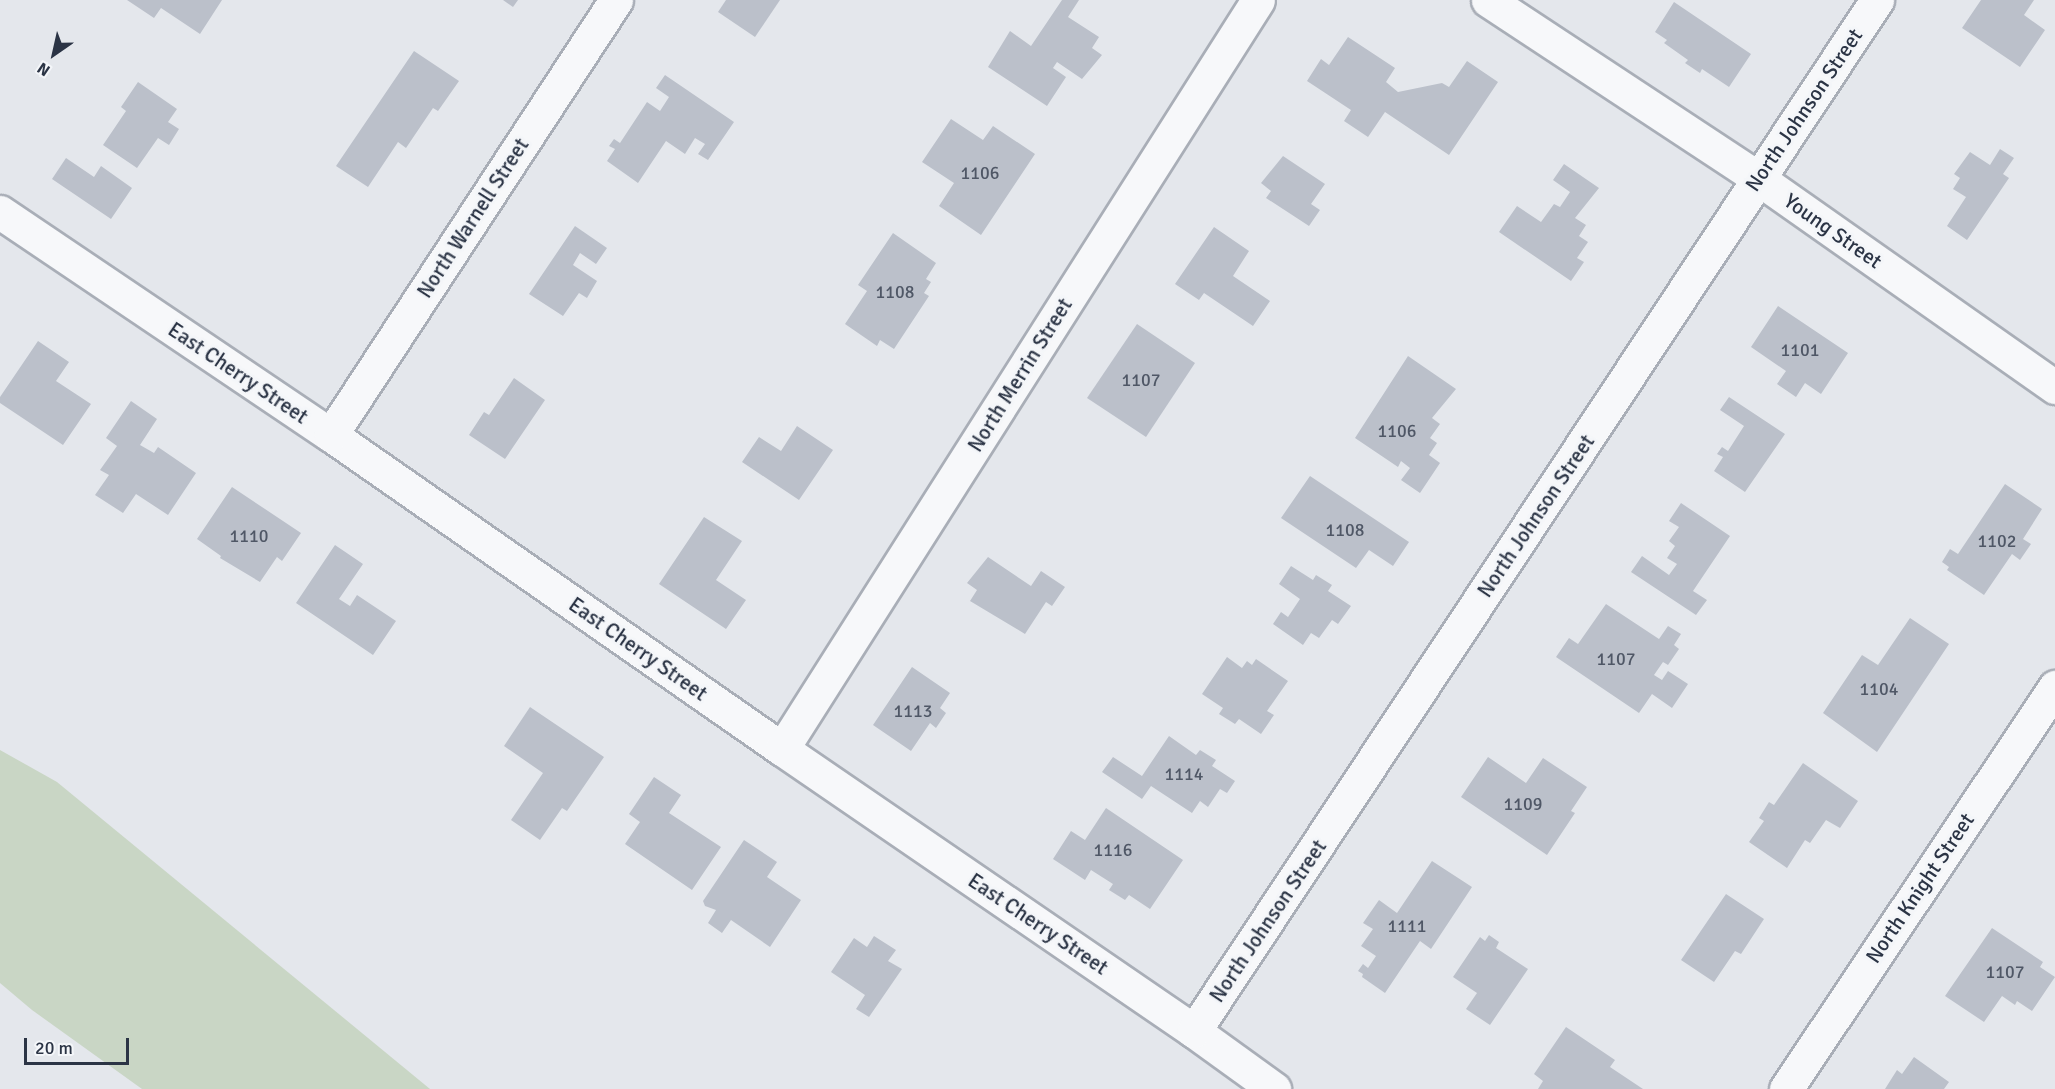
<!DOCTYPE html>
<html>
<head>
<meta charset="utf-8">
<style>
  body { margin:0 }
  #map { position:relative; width:2055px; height:1089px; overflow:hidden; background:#e4e7ec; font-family:Signika,sans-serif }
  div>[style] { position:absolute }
  .green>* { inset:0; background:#c9d6c5 }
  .building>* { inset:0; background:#bbc0ca }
  .roads { filter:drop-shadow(2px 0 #a9aeb7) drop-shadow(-2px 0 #a9aeb7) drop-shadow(0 2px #a9aeb7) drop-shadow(0 -2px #a9aeb7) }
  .minor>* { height:33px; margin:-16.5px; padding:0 16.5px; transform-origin:16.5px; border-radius:16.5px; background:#f7f8fa }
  span { translate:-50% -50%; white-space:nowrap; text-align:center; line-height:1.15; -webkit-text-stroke:6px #f4f6f9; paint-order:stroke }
  .number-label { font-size:18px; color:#4f5766 }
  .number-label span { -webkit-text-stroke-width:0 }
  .street-label { font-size:21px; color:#2b3445 }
  .north { position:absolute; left:24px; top:24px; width:60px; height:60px; -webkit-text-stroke:4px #f4f6f9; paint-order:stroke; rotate:214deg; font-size:16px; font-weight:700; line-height:24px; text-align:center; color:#2b3445 }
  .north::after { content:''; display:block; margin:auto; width:21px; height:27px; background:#2b3445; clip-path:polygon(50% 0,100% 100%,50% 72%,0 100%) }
  .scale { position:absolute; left:24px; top:1038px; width:105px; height:27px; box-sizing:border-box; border:3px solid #2b3445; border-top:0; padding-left:8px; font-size:18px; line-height:21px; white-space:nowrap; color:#2b3445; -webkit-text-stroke:4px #f4f6f9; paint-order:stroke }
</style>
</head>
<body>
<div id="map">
  <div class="green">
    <div style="clip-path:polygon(0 750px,57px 782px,430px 1089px,142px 1089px,32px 1010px,0 983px)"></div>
  </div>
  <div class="building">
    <div style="clip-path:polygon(127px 0,222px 0,200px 34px,161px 8px,154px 18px)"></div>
    <div style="clip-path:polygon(503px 0,518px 0,513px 7px)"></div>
    <div style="clip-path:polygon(726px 0,780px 0,755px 37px,718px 12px)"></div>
    <div style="clip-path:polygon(1062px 0,1079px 0,1068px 17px,1099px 37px,1092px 48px,1102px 55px,1082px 79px,1057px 62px,1053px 68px,1066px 77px,1047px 106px,988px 67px,1010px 31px,1031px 46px)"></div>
    <div style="clip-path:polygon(1981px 0,2034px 0,2024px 15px,2045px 30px,2020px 67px,1962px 28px)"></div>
    <div style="clip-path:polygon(1674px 2px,1751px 54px,1729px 87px,1702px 69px,1700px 73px,1685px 63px,1688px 60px,1664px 43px,1667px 40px,1655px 32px)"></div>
    <div style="clip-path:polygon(1348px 37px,1395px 68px,1386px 82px,1398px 92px,1442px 83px,1449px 87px,1467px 61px,1498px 82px,1449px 155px,1385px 112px,1368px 137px,1344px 121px,1351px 110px,1307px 81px,1321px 59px,1329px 65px)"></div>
    <div style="clip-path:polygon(414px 51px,459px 81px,438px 111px,433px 108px,406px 148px,398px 142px,368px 187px,336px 166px)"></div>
    <div style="clip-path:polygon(665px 75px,734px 122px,708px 160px,698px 154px,705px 144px,695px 138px,685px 154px,666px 141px,638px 183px,607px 161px,615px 149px,609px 146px,614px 139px,620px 143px,647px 102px,660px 111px,669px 97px,656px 88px)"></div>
    <div style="clip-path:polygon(138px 82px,177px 109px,168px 122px,179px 129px,169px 145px,158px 138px,137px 168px,103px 145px,126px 111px,121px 107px)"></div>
    <div style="clip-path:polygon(951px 119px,983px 140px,993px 126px,1035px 154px,981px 235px,939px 206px,954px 183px,922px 162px)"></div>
    <div style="clip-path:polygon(2000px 149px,2014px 158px,2003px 174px,2009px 178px,1967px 240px,1947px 226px,1966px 197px,1953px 189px,1960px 178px,1954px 174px,1970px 152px,1990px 165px)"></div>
    <div style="clip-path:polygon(1283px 156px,1325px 184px,1311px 204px,1320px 210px,1309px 226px,1266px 198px,1271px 191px,1261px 183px)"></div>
    <div style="clip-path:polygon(66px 158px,94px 177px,101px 166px,132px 188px,111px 219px,52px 179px)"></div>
    <div style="clip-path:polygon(1564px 164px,1599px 188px,1575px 218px,1586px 225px,1579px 236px,1588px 242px,1577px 258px,1584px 262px,1571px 281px,1499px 232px,1517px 206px,1541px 222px,1554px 204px,1560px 207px,1570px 192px,1553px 180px)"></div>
    <div style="clip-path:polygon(575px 226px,607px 248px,596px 264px,580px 253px,573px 265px,597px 281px,587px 298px,579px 293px,563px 316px,529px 294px)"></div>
    <div style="clip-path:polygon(1214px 227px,1249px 251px,1233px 276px,1270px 301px,1253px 326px,1204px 293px,1199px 300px,1175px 284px)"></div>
    <div style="clip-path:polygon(893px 233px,936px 263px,926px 279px,931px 282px,924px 293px,929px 296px,894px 349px,880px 340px,877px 346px,845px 324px,867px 291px,858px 285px)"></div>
    <div style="clip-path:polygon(1778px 306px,1848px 353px,1821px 394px,1805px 383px,1796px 397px,1777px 384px,1786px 371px,1751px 347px)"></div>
    <div style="clip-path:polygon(1137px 324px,1195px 363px,1146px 437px,1087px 398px)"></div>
    <div style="clip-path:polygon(38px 341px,69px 362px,56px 381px,91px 404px,63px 445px,0 403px,0 397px)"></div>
    <div style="clip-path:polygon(1408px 356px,1456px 389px,1432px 418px,1440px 424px,1430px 438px,1437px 443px,1429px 455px,1440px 463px,1420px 493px,1401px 480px,1410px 468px,1401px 461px,1398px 467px,1355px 438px)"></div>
    <div style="clip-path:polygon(514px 378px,545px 400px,505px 459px,469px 435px,484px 412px,489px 415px)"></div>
    <div style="clip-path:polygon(1729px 397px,1785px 434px,1745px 492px,1714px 471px,1723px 457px,1717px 454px,1722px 447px,1728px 451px,1744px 426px,1720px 410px)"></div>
    <div style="clip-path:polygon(131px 401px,157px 419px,140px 445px,154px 453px,158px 447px,196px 473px,168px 515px,136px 494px,123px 513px,95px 495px,109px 475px,100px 470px,117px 446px,106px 438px)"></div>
    <div style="clip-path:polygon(797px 426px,833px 450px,799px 500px,742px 462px,759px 437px,781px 451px)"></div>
    <div style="clip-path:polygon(1310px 476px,1409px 542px,1393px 566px,1369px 550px,1356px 568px,1281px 518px)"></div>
    <div style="clip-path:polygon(2005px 484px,2042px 509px,2023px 539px,2031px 544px,2020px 560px,2012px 554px,1984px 595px,1947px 570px,1949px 567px,1942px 562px,1950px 549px,1958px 554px)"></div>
    <div style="clip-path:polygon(232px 487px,301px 533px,282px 561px,277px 557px,260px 582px,220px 558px,221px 556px,197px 539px)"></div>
    <div style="clip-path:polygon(1681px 503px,1730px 536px,1693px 591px,1707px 600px,1696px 615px,1631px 572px,1642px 556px,1669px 575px,1677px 564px,1667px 558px,1675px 546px,1669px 541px,1679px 527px,1669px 521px)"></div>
    <div style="clip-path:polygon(704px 517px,742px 541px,716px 580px,746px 600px,726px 629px,659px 584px)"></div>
    <div style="clip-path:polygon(335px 545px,363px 564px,339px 599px,350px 606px,357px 595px,396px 621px,373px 655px,296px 603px)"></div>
    <div style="clip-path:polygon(988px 557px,1031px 586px,1041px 571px,1065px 587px,1052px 606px,1046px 602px,1025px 634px,970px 601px,977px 590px,967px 583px)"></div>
    <div style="clip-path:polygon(1291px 566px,1313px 580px,1316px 575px,1332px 585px,1328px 591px,1351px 606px,1338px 624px,1332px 620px,1319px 638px,1311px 633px,1303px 645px,1273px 624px,1281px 612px,1288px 617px,1300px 599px,1279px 584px)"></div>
    <div style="clip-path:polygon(1606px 604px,1659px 639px,1668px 626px,1681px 634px,1674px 645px,1679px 649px,1668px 665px,1663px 662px,1654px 675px,1662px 680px,1668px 671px,1688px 684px,1672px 708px,1652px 694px,1639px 713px,1556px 657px,1569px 638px,1578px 644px)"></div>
    <div style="clip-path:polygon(1910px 618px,1949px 644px,1877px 752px,1823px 713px,1862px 655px,1878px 665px)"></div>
    <div style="clip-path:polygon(1227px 657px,1242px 668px,1247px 661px,1252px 665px,1256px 659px,1288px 681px,1267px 711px,1274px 715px,1261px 734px,1239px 719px,1235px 724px,1219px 714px,1223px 708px,1202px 694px)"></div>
    <div style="clip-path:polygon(912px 667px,950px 693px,940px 708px,946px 713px,936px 728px,930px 723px,911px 751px,873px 725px)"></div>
    <div style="clip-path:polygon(530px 707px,604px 757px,567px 811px,562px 808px,540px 840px,511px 820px,543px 773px,504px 746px)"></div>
    <div style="clip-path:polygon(1169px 736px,1196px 755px,1200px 750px,1216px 760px,1212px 766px,1235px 781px,1227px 793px,1220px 789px,1208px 807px,1200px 801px,1192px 813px,1151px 786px,1142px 799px,1102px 772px,1113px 757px,1142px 776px)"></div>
    <div style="clip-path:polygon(1488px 757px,1526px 783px,1543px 758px,1587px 787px,1571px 811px,1575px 813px,1547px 855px,1461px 797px)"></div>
    <div style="clip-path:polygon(1803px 763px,1858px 801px,1840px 828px,1826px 820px,1810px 843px,1805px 840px,1787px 868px,1749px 842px,1764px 821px,1759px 818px,1769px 802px,1774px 805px)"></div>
    <div style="clip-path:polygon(654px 777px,681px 795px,669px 813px,721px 847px,692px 890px,625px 844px,640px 822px,629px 814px)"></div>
    <div style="clip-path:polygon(1106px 808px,1183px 860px,1150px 909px,1129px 895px,1125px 900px,1109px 890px,1113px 884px,1091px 870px,1085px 880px,1053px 859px,1071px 831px,1085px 840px)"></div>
    <div style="clip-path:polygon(744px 840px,777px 862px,767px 877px,801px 900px,770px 947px,731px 920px,722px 933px,708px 923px,716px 910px,705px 906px,703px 901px)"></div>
    <div style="clip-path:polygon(1432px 861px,1472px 887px,1431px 949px,1420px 941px,1385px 993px,1362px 977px,1363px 974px,1358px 971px,1363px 964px,1368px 968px,1376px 956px,1361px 946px,1373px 929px,1363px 923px,1379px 900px,1397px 913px)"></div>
    <div style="clip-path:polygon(1726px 894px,1764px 919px,1741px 954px,1735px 951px,1714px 982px,1681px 960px)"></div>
    <div style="clip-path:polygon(1992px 928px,2043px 962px,2040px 967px,2055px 977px,2032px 1011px,2017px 1001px,2015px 1005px,2002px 996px,1984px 1022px,1945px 996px)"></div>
    <div style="clip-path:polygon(1489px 935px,1499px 942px,1496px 948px,1528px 969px,1490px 1025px,1466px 1009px,1477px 993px,1453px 977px,1480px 937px,1485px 941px)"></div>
    <div style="clip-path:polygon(874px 936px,896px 950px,888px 961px,902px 969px,869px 1017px,856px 1009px,865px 995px,831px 972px,854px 938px,867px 947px)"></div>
    <div style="clip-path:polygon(1566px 1027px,1615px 1060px,1610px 1067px,1643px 1089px,1538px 1089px,1543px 1081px,1534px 1074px)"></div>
    <div style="clip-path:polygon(1914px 1057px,1949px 1082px,1944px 1089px,1885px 1089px,1897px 1070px,1902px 1074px)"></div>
  </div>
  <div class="roads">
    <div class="minor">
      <div style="left:1488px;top:0;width:325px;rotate:33.4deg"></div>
      <div style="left:1759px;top:179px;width:362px;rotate:35.1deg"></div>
      <div style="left:0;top:212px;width:399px;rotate:34deg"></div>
      <div style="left:331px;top:435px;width:550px;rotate:34.85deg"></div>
      <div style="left:782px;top:749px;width:499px;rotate:34.4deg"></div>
      <div style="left:1194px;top:1031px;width:99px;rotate:35.9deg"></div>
      <div style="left:331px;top:435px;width:520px;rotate:-56.77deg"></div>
      <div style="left:782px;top:749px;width:887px;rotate:-57.56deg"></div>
      <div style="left:1194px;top:1031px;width:1237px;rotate:-56.48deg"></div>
      <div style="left:1786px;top:1089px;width:484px;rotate:-56.2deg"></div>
    </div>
  </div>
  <div class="number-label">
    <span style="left:980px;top:173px">1106</span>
    <span style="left:895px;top:292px">1108</span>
    <span style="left:1800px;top:350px">1101</span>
    <span style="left:1141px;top:380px">1107</span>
    <span style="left:1397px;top:431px">1106</span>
    <span style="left:1345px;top:530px">1108</span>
    <span style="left:249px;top:536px">1110</span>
    <span style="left:1997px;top:541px">1102</span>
    <span style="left:1616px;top:659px">1107</span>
    <span style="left:1879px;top:689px">1104</span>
    <span style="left:913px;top:711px">1113</span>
    <span style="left:1184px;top:774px">1114</span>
    <span style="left:1523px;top:804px">1109</span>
    <span style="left:1113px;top:850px">1116</span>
    <span style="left:1407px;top:926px">1111</span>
    <span style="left:2005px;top:972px">1107</span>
  </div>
  <div class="street-label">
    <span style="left:1804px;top:110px;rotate:-56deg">North Johnson Street</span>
    <span style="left:473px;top:218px;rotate:-57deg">North Warnell Street</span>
    <span style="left:1833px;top:231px;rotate:35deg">Young Street</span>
    <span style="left:238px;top:373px;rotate:34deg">East Cherry Street</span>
    <span style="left:1020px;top:375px;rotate:-58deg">North Merrin Street</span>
    <span style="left:1536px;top:516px;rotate:-56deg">North Johnson Street</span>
    <span style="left:638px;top:649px;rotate:35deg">East Cherry Street</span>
    <span style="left:1920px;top:888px;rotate:-56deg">North Knight Street</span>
    <span style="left:1268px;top:921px;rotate:-56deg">North Johnson Street</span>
    <span style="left:1038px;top:924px;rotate:34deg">East Cherry Street</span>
  </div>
  <div class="north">N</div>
  <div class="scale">20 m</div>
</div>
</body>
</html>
